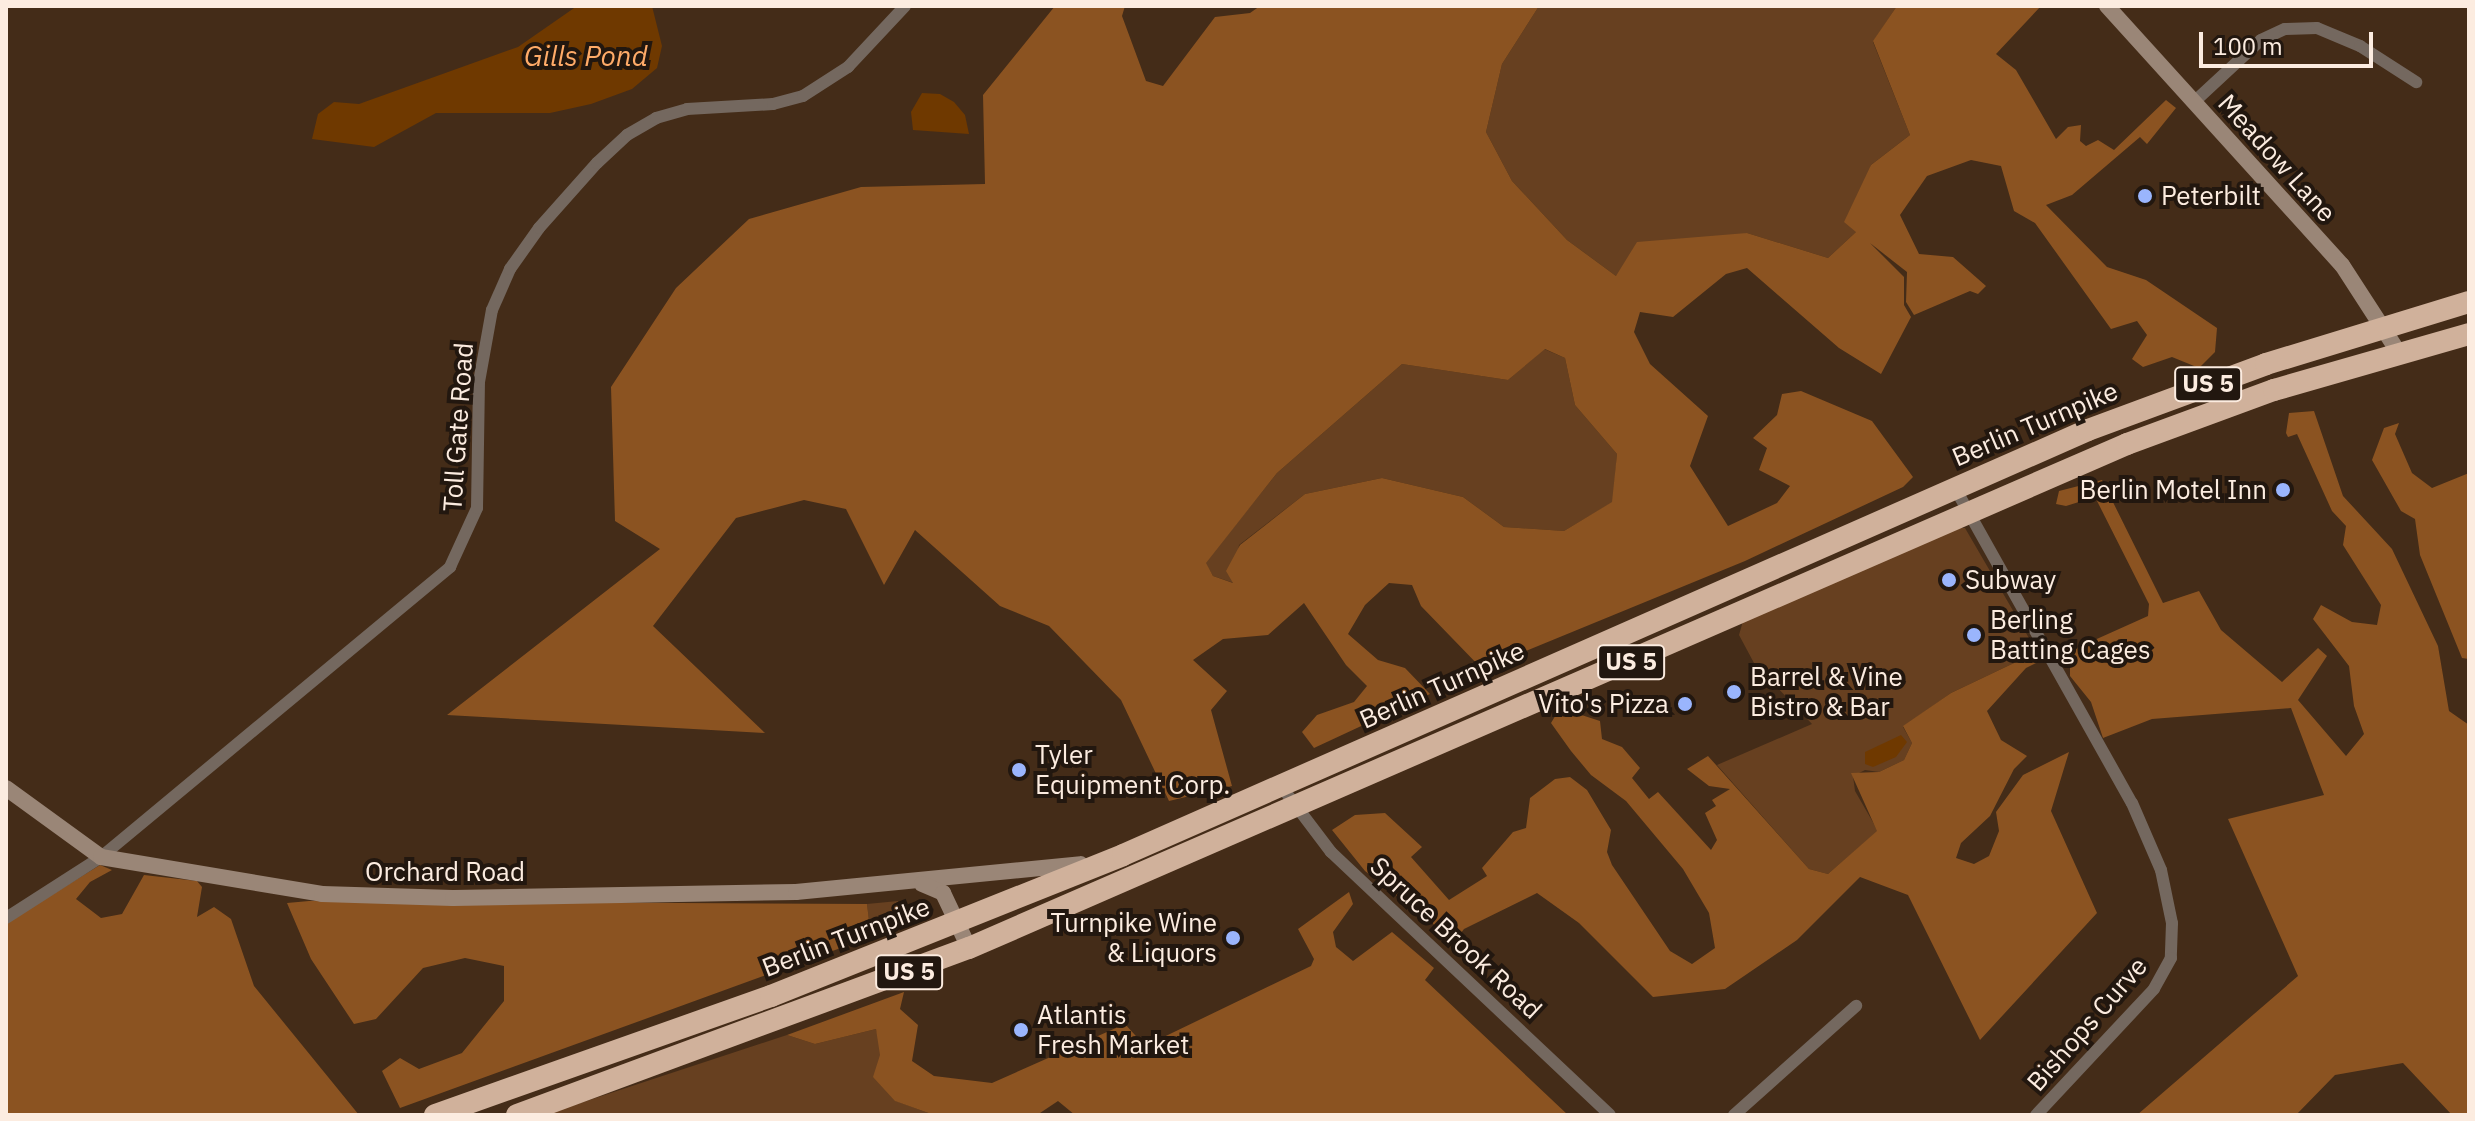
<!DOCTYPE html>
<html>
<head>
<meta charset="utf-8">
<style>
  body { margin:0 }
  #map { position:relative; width:2475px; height:1121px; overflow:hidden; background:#442c18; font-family:"IBM Plex Sans",sans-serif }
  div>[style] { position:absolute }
  .green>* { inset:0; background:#674020 }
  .forest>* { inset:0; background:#8b5321 }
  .water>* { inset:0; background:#6f3900 }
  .street>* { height:12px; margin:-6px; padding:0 6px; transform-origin:6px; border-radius:6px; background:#74685f }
  .secondary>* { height:16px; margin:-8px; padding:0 8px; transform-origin:8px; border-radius:8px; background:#9a8677 }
  .highway>* { height:22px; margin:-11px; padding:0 11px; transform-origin:11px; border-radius:11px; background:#d0b19b }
  .dots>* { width:22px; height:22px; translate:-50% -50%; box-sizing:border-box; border:4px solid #22170f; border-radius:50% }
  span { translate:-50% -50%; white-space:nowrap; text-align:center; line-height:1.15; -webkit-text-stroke:8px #22170f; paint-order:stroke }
  .shield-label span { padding:2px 6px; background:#22170f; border:2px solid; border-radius:6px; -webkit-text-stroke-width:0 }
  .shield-label { font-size:24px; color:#fcece0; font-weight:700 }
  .street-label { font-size:26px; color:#fcece0 }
  .poi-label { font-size:26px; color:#fcece0 }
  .left { translate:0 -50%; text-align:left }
  .right { translate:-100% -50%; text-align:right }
  .water-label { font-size:28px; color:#ffab68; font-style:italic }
  .frame { position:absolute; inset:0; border:8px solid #fcece0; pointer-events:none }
  .scale { position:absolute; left:2199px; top:32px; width:174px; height:36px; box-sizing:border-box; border:4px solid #fcece0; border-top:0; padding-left:10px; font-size:24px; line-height:28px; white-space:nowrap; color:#fcece0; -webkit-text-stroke:6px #22170f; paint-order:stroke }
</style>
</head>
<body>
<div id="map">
  <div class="green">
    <div style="clip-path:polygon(1539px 6px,1897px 6px,1873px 42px,1910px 135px,1871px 165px,1856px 232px,1828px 258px,1747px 233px,1616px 276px,1567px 240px,1512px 181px,1486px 132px,1502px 64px)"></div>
    <div style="clip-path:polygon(1544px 349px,1565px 358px,1575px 405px,1617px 454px,1613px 502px,1564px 531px,1504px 527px,1463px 497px,1382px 478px,1305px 494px,1239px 545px,1234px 583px,1213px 576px,1205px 563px,1277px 473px,1402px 364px,1508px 380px)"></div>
    <div style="clip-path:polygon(1958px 528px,1965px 528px,2037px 652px,1951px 693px,1903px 727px,1912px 743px,1904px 760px,1879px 772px,1865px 770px,1853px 776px,1855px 791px,1878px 831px,1828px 874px,1809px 869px,1717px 765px,1812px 724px,1754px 663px,1739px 635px,1743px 621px)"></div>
    <div style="clip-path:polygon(898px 901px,902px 927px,871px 937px,867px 904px)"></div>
    <div style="clip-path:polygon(876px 1029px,896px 1101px,934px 1115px,544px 1115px,787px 1035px,815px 1044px)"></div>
  </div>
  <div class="forest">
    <div style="clip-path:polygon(evenodd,1055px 6px,1125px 6px,1122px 16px,1146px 81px,1163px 86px,1215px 17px,1250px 13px,1260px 6px,1539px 6px,1502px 64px,1486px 132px,1512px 181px,1567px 240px,1616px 276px,1637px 242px,1747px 233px,1828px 258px,1856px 232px,1844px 222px,1871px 165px,1910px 135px,1873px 41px,1897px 6px,2041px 6px,1996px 54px,2016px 70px,2056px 139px,2068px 127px,2081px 125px,2080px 141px,2086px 146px,2098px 140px,2114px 150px,2166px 100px,2176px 108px,2147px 144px,2140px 137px,2072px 195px,2046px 205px,2107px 267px,2146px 280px,2217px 328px,2215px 352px,2199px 368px,2172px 357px,2143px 367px,2132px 359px,2147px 335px,2137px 321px,2111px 329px,2035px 223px,2014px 211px,2001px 166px,1971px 160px,1927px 176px,1900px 215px,1919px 254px,1953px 257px,1986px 286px,1978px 294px,1970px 291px,1914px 315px,1906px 302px,1907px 272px,1870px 243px,1904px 277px,1904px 305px,1911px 317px,1881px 374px,1839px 348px,1747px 268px,1726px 274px,1673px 317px,1640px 312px,1634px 332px,1650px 364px,1708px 416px,1690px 466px,1728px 526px,1777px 503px,1790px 486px,1759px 470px,1767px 448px,1753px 438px,1777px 415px,1782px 394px,1801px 391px,1872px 421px,1913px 477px,1903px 487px,1745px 561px,1482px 669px,1421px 606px,1412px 585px,1389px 583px,1365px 605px,1348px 634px,1378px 660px,1405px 668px,1430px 694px,1314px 748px,1302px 732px,1317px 715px,1354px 702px,1367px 686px,1346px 665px,1304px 603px,1268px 635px,1223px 639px,1193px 660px,1227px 691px,1211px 710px,1232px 786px,1169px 801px,1121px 700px,1049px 626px,1000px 606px,915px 530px,884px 585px,846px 509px,804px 500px,736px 518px,653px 626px,765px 733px,447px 715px,660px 549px,615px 521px,611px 387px,676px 288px,749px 219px,861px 187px,985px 184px,983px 95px,1055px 6px,1545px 349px,1565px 358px,1575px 405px,1617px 454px,1612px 502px,1564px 531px,1504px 527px,1463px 497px,1382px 478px,1305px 494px,1240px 545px,1226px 571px,1233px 583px,1213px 576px,1206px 563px,1277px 473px,1402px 364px,1508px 380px,1545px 349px)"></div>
    <div style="clip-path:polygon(2314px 411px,2343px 496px,2392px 549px,2438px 646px,2449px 711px,2469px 725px,2469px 1115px,2452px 1115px,2403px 1063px,2335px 1075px,2296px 1115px,2137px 1115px,2298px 976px,2228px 819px,2324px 795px,2291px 708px,2152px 719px,2103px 738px,2091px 702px,2070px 676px,2070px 651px,2148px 616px,2149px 604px,2095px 497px,2066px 506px,2056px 504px,2059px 491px,2102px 480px,2163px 603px,2199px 591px,2221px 630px,2282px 682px,2318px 648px,2327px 656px,2298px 700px,2346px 756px,2364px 734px,2354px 706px,2349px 666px,2313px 619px,2321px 605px,2352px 622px,2377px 625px,2381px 605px,2343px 545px,2346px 526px,2332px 511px,2297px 434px,2288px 437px,2286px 433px,2289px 413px)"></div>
    <div style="clip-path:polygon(2399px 423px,2395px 434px,2412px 473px,2432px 488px,2469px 473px,2469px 659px,2462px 658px,2420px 555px,2415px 519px,2401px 511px,2372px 460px,2384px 428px)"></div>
    <div style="clip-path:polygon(2037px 652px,2042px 660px,2026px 668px,1987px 711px,2001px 740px,2027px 756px,2014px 769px,1990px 816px,1961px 843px,1956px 858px,1974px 864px,1989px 856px,1999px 831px,1996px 812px,2023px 775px,2069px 752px,2051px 811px,2097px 913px,1980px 1040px,1908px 895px,1860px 877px,1797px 940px,1725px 989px,1653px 997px,1579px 923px,1537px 893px,1464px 929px,1455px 941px,1365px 871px,1332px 830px,1355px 815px,1385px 813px,1422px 847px,1411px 857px,1449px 900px,1487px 876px,1482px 868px,1513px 832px,1526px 828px,1530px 798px,1555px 779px,1570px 777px,1587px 790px,1611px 830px,1607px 852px,1612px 865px,1670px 951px,1692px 964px,1715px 948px,1709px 913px,1683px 869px,1626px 801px,1591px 775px,1571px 751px,1551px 723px,1560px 708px,1600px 721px,1602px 739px,1622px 747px,1640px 768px,1632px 778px,1649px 799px,1658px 792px,1711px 850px,1717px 840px,1705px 813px,1716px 806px,1712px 800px,1730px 789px,1709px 786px,1687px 769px,1708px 756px,1809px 869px,1828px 874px,1877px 831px,1851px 773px,1879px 772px,1904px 760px,1912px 743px,1903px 726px,1951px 693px)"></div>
    <div style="clip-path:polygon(100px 865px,112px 870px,90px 882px,76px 899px,101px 918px,122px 914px,144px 875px,197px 881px,202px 887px,197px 917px,214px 907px,231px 919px,254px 986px,359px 1115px,6px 1115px,6px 923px)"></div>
    <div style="clip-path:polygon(1349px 892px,1353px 904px,1333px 932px,1336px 947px,1353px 961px,1392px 932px,1434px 968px,1425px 980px,1568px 1115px,1075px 1115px,1058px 1101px,1037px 1115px,934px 1115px,895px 1101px,873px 1077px,880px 1055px,876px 1029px,815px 1044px,787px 1035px,904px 992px,900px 1009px,918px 1025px,912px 1061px,934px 1076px,992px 1083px,1125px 1024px,1145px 1046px,1311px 966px,1314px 959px,1298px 929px)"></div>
    <div style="clip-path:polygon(309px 901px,867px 904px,871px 937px,400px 1108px,382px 1071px,400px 1058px,419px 1069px,462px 1053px,504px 1001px,504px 966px,465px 958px,423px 968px,376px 1019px,354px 1024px,311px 959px,287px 903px)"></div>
  </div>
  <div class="water">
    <div style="clip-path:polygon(577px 6px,652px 6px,662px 46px,657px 68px,632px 89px,591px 104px,550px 113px,436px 113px,374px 147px,312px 139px,318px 114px,334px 102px,359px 104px,518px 47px)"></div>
    <div style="clip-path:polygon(922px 93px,940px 94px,954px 102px,965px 115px,969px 134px,913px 130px,911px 112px)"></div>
    <div style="clip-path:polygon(1901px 735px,1907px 742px,1896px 757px,1873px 767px,1865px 764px,1865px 752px)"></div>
  </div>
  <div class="street">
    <div style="left:2194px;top:102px;width:91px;rotate:-42.8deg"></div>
    <div style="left:2261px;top:40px;width:26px;rotate:-25deg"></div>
    <div style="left:2285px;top:29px;width:32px;rotate:-2deg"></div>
    <div style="left:2317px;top:28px;width:47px;rotate:22.7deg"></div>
    <div style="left:2360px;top:46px;width:67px;rotate:32.7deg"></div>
    <div style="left:1955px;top:488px;width:361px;rotate:60.7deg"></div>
    <div style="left:2132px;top:803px;width:73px;rotate:66.6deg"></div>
    <div style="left:2161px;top:870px;width:54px;rotate:78.3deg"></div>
    <div style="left:2172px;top:923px;width:35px;rotate:92deg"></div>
    <div style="left:2171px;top:958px;width:35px;rotate:119deg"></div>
    <div style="left:2154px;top:989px;width:173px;rotate:133.1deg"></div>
    <div style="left:1281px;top:786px;width:83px;rotate:52.9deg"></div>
    <div style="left:1331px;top:852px;width:383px;rotate:43.3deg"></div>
    <div style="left:6px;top:918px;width:113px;rotate:-32.7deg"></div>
    <div style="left:101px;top:857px;width:454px;rotate:-39.7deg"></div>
    <div style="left:450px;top:567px;width:65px;rotate:-65.4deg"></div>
    <div style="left:477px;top:508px;width:126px;rotate:-89.1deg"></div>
    <div style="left:479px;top:382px;width:73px;rotate:-79.8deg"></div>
    <div style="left:492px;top:310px;width:45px;rotate:-66.3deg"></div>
    <div style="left:510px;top:269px;width:50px;rotate:-54.7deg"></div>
    <div style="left:539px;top:228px;width:87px;rotate:-48.3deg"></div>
    <div style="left:597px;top:163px;width:41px;rotate:-43deg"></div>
    <div style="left:627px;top:135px;width:34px;rotate:-30deg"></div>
    <div style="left:656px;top:118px;width:32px;rotate:-16deg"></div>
    <div style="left:687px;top:109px;width:86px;rotate:-3.3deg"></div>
    <div style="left:773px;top:104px;width:31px;rotate:-15deg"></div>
    <div style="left:803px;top:96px;width:54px;rotate:-32.8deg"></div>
    <div style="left:848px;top:67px;width:83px;rotate:-46.9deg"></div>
    <div style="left:1734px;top:1115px;width:164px;rotate:-41.8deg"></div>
  </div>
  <div class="secondary">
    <div style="left:2107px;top:6px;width:350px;rotate:47.8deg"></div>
    <div style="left:2342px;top:265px;width:105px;rotate:57.1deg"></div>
    <div style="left:6px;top:788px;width:117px;rotate:36deg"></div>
    <div style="left:101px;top:857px;width:224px;rotate:9.5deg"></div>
    <div style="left:322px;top:894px;width:131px;rotate:1.7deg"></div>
    <div style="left:453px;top:898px;width:343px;rotate:-1deg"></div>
    <div style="left:796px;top:892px;width:286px;rotate:-5.6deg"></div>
    <div style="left:922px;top:884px;width:23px;rotate:23deg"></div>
    <div style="left:943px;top:893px;width:61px;rotate:64.7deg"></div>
  </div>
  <div class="highway">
    <div style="left:435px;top:1115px;width:356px;rotate:-19.5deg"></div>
    <div style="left:771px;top:996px;width:379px;rotate:-21.8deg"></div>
    <div style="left:1123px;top:855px;width:1054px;rotate:-23.77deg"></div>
    <div style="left:2088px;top:430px;width:190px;rotate:-20.3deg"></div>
    <div style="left:2266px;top:364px;width:212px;rotate:-17deg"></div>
    <div style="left:517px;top:1115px;width:482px;rotate:-20.3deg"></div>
    <div style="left:969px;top:948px;width:1263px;rotate:-23.52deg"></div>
    <div style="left:2127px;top:444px;width:157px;rotate:-20.2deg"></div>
    <div style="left:2274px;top:390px;width:203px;rotate:-16deg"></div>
  </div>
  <div class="dots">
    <div style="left:2145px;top:196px;background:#9ab5fd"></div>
    <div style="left:2283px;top:490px;background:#9ab5fd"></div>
    <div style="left:1949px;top:580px;background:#9ab5fd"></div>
    <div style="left:1974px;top:635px;background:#9ab5fd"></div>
    <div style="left:1734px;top:692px;background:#9ab5fd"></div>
    <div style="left:1685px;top:704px;background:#9ab5fd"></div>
    <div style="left:1019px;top:770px;background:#9ab5fd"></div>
    <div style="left:1233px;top:938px;background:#9ab5fd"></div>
    <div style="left:1021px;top:1030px;background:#9ab5fd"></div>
  </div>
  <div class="shield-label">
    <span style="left:2208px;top:384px">US 5</span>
    <span style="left:1631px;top:662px">US 5</span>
    <span style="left:909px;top:972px">US 5</span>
  </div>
  <div class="street-label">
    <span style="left:2277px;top:158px;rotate:48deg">Meadow Lane</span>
    <span style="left:2035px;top:424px;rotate:-23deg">Berlin Turnpike</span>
    <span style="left:458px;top:427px;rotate:-86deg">Toll Gate Road</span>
    <span style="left:1442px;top:685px;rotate:-24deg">Berlin Turnpike</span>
    <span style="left:445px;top:872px">Orchard Road</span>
    <span style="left:846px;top:937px;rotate:-21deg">Berlin Turnpike</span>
    <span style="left:1456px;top:938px;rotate:43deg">Spruce Brook Road</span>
    <span style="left:2087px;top:1024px;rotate:-49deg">Bishops Curve</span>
  </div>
  <div class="poi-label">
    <span class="left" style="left:2161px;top:196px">Peterbilt</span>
    <span class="right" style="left:2267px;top:490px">Berlin Motel Inn</span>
    <span class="left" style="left:1965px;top:580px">Subway</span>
    <span class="left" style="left:1990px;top:635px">Berling<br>Batting Cages</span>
    <span class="left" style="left:1750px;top:692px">Barrel &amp; Vine<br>Bistro &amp; Bar</span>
    <span class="right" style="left:1669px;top:704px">Vito's Pizza</span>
    <span class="left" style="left:1035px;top:770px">Tyler<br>Equipment Corp.</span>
    <span class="right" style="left:1217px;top:938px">Turnpike Wine<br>&amp; Liquors</span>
    <span class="left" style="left:1037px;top:1030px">Atlantis<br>Fresh Market</span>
  </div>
  <div class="water-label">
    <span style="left:586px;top:56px">Gills Pond</span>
  </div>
  <div class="frame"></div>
  <div class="scale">100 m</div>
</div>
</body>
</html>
